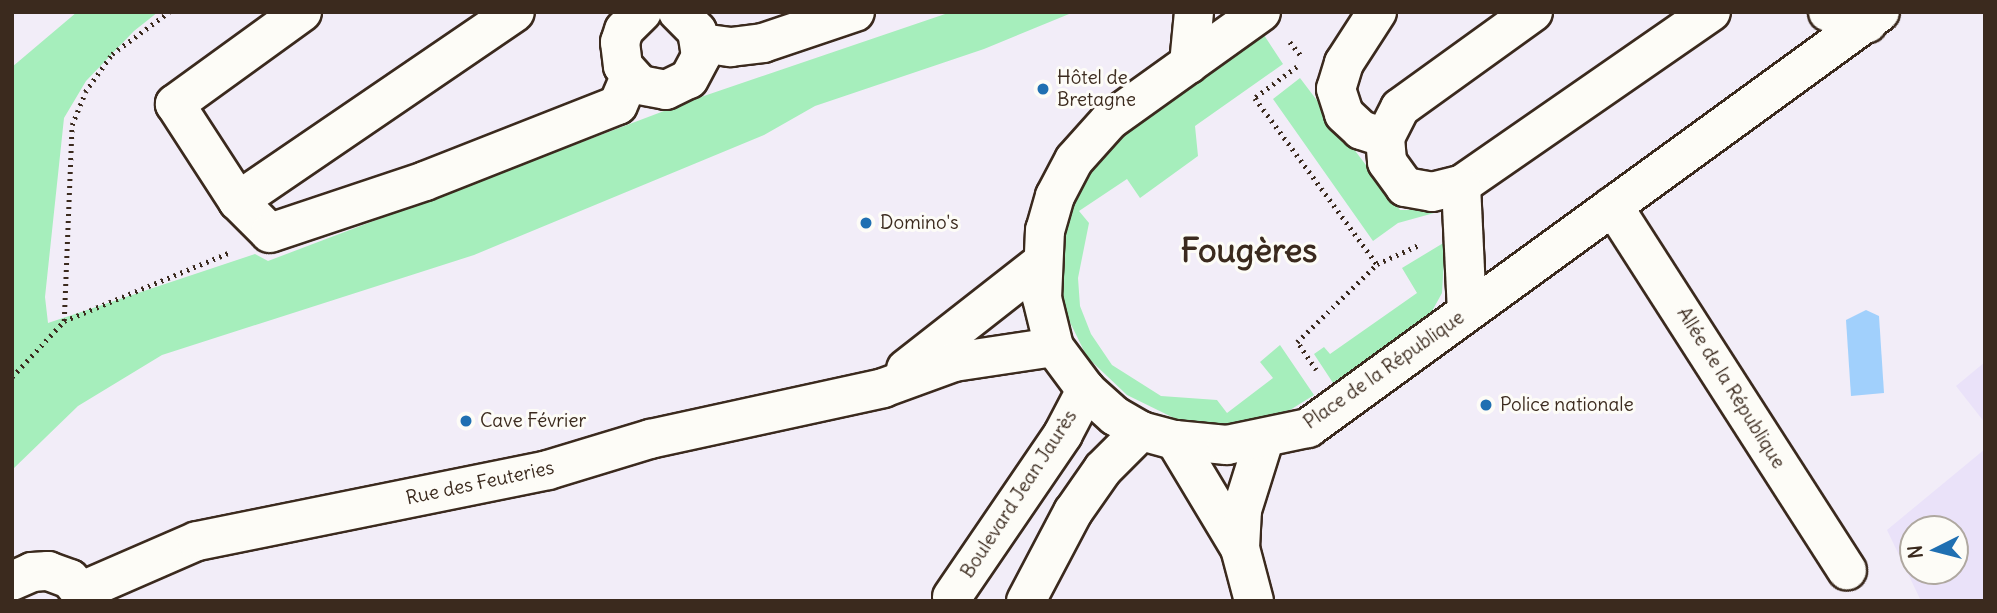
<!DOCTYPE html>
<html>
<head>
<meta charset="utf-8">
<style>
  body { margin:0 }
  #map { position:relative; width:1997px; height:613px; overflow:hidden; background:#f2edf8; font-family:Delius,sans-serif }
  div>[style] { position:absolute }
  .built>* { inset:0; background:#eae2f9 }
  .green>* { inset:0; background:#a6eebc }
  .water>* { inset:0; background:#a1d0fc }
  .path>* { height:4.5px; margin-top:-2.25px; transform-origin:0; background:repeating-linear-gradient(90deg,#3b2a1e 0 2px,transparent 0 7px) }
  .roads { filter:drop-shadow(2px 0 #3b2a1e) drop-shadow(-2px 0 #3b2a1e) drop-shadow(0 2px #3b2a1e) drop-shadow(0 -2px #3b2a1e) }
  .minor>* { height:38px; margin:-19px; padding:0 19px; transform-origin:19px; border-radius:19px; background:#fdfcf7 }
  .major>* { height:38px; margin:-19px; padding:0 19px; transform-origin:19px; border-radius:19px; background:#fdfcf7 }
  .dots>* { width:19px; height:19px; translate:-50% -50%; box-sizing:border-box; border:4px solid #fdfcf7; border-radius:50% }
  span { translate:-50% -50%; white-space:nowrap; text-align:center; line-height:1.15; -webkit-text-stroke:6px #fdfcf7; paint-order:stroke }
  .poi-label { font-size:19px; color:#3b2a1e }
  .left { translate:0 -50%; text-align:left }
  .street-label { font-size:19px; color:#3b2a1e }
  .town-label { font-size:33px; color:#3b2a1e; font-weight:700 }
  .frame { position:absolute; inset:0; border:14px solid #3b2a1e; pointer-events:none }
  .north { position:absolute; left:1899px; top:515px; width:70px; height:70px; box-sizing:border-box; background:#fdfcf7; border:2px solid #afa8a0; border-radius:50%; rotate:264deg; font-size:19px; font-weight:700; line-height:28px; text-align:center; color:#3b2a1e }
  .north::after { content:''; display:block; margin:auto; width:24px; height:32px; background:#1f6fb2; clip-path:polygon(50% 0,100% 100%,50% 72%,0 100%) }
</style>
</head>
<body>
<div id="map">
  <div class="built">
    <div style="clip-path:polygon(1985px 362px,1985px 423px,1956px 386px)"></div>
    <div style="clip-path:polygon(evenodd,1985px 449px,1985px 601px,1921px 601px,1887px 530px,1985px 449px,1913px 529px,1955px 529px,1955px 571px,1913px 571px,1913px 529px)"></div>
  </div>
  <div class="green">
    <div style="clip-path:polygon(77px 12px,158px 12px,134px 31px,86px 81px,64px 118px,45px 297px,48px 323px,255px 254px,268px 261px,701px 97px,951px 12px,1074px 12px,984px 49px,815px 106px,764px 135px,474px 255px,162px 355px,78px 406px,12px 470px,12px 67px)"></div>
    <div style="clip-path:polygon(1264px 35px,1283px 64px,1195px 126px,1198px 156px,1140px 198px,1127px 179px,1079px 211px,1089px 223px,1078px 278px,1080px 306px,1091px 334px,1112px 365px,1161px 396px,1217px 400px,1227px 413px,1273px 378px,1260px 362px,1280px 345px,1314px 395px,1290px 410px,1233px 425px,1178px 420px,1127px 395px,1087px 357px,1061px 304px,1058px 247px,1077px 190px,1117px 141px)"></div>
    <div style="clip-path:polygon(1300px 78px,1400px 210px,1445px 210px,1398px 223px,1373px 241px,1273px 99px)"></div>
    <div style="clip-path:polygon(1445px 242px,1442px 293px,1431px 313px,1333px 383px,1314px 354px,1324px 347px,1330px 354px,1417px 293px,1402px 268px)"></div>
  </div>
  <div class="water">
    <div style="clip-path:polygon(1866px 310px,1879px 316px,1884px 393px,1851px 396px,1846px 320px)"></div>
  </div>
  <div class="path">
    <div style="left:1290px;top:42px;width:19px;rotate:51deg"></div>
    <div style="left:1297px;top:67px;width:52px;rotate:143.6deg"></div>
    <div style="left:1255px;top:98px;width:206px;rotate:53.7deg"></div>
    <div style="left:64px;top:321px;width:178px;rotate:-22.5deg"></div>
    <div style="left:1316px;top:370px;width:34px;rotate:-124deg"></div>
    <div style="left:1297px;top:342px;width:112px;rotate:-44.3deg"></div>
    <div style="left:1377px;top:264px;width:48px;rotate:-24.4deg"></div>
    <div style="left:12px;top:377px;width:76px;rotate:-47.1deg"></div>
    <div style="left:64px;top:321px;width:196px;rotate:-87.7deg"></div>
    <div style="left:72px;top:125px;width:35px;rotate:-68deg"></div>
    <div style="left:85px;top:92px;width:47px;rotate:-54.6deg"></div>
    <div style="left:112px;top:54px;width:71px;rotate:-36.4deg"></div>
  </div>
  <div class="roads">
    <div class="minor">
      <div style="left:302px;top:12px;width:157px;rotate:144.1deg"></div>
      <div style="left:175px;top:104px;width:116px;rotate:57deg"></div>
      <div style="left:238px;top:201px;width:45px;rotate:45deg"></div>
      <div style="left:270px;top:233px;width:163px;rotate:-18.5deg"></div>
      <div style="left:425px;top:181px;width:207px;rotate:-21.5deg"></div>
      <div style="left:618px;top:105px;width:30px;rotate:-67deg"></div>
      <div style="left:642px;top:12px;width:25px;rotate:135deg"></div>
      <div style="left:624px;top:30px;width:13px;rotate:108deg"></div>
      <div style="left:620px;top:42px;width:24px;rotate:83deg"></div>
      <div style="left:623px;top:66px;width:25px;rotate:48deg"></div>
      <div style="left:640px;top:85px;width:26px;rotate:11deg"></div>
      <div style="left:666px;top:90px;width:25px;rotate:-26deg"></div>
      <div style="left:689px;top:79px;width:26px;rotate:-62deg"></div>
      <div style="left:701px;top:56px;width:25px;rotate:-99deg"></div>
      <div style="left:697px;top:31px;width:27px;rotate:-135deg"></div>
      <div style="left:1377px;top:12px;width:61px;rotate:122.9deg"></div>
      <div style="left:1344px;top:63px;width:27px;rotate:107deg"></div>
      <div style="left:1336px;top:89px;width:26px;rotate:72deg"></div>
      <div style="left:1344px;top:114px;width:23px;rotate:43deg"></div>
      <div style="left:1361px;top:130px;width:25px;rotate:18deg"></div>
      <div style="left:1533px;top:12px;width:164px;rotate:144.2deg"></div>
      <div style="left:1400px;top:108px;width:34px;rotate:117deg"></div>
      <div style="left:1385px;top:138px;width:24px;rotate:85deg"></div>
      <div style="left:1387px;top:162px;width:31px;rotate:54deg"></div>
      <div style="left:1405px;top:187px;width:27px;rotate:10deg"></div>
      <div style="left:1432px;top:192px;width:30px;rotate:-14deg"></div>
      <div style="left:1461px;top:185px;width:304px;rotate:-34.7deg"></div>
      <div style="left:1828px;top:12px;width:41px;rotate:15.8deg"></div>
      <div style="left:701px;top:43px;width:30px;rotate:8deg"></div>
      <div style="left:731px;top:47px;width:32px;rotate:-7deg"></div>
      <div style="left:763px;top:43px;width:97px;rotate:-18.6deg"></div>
      <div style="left:1189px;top:64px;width:52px;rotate:-84.5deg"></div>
      <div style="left:1461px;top:185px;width:126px;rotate:87.3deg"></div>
      <div style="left:238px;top:201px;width:335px;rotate:-34.3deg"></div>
      <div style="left:1613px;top:206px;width:433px;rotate:57.3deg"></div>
      <div style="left:1175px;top:440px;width:126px;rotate:59deg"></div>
      <div style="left:1254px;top:601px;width:55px;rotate:-104.8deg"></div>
      <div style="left:1240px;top:548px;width:38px;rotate:-87deg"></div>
      <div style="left:1242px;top:510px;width:73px;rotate:-72.6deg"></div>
    </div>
    <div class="major">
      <div style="left:1261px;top:12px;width:187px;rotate:144.4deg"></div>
      <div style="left:1109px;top:121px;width:52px;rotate:131.9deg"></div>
      <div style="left:1074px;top:160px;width:41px;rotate:117.8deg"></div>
      <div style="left:1055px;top:196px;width:35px;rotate:106deg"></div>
      <div style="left:1045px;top:230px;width:68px;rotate:92.5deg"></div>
      <div style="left:1042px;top:298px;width:50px;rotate:76.2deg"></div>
      <div style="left:1054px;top:347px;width:54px;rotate:53.3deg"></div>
      <div style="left:1086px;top:390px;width:39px;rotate:42deg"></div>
      <div style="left:1115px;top:416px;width:30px;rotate:30deg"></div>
      <div style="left:1141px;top:431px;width:35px;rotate:15deg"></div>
      <div style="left:1175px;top:440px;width:52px;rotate:5.5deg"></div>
      <div style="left:1227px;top:445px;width:83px;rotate:-11.9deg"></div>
      <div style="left:1308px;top:428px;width:707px;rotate:-36.03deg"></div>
      <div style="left:906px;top:369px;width:172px;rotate:-38.1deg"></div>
      <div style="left:12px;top:581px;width:22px;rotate:-24deg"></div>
      <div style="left:32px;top:572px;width:16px;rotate:-4deg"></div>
      <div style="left:48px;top:571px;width:23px;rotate:20deg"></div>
      <div style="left:70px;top:579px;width:28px;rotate:52deg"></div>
      <div style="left:82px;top:591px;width:125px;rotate:-23.5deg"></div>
      <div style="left:197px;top:541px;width:358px;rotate:-11.4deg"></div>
      <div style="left:548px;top:470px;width:107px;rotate:-16.9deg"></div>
      <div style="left:650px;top:439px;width:239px;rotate:-12.3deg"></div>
      <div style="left:883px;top:388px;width:76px;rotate:-20.1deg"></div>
      <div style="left:954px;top:362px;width:101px;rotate:-8.5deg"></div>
      <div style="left:952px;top:597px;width:197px;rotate:-55.7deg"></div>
      <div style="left:1063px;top:434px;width:50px;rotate:-62.4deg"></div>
      <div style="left:1026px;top:601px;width:101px;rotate:-62.2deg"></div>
      <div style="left:1073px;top:512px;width:52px;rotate:-55.1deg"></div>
      <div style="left:1103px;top:469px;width:54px;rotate:-45deg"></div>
    </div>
  </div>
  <div class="dots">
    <div style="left:1043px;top:89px;background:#1f6fb2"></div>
    <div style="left:866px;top:223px;background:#1f6fb2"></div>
    <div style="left:1486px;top:405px;background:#1f6fb2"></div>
    <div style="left:466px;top:421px;background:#1f6fb2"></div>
  </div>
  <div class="poi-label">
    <span class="left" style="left:1057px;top:89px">Hôtel de<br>Bretagne</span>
    <span class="left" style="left:880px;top:223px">Domino's</span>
    <span class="left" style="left:1500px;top:405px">Police nationale</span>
    <span class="left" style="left:480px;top:421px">Cave Février</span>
  </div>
  <div class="street-label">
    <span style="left:1384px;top:370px;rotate:-35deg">Place de la République</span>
    <span style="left:1731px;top:388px;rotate:58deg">Allée de la République</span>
    <span style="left:480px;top:483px;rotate:-12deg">Rue des Feuteries</span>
    <span style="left:1019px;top:494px;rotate:-57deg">Boulevard Jean Jaurès</span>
  </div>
  <div class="town-label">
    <span style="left:1249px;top:251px">Fougères</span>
  </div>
  <div class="frame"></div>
  <div class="north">N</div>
</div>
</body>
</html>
